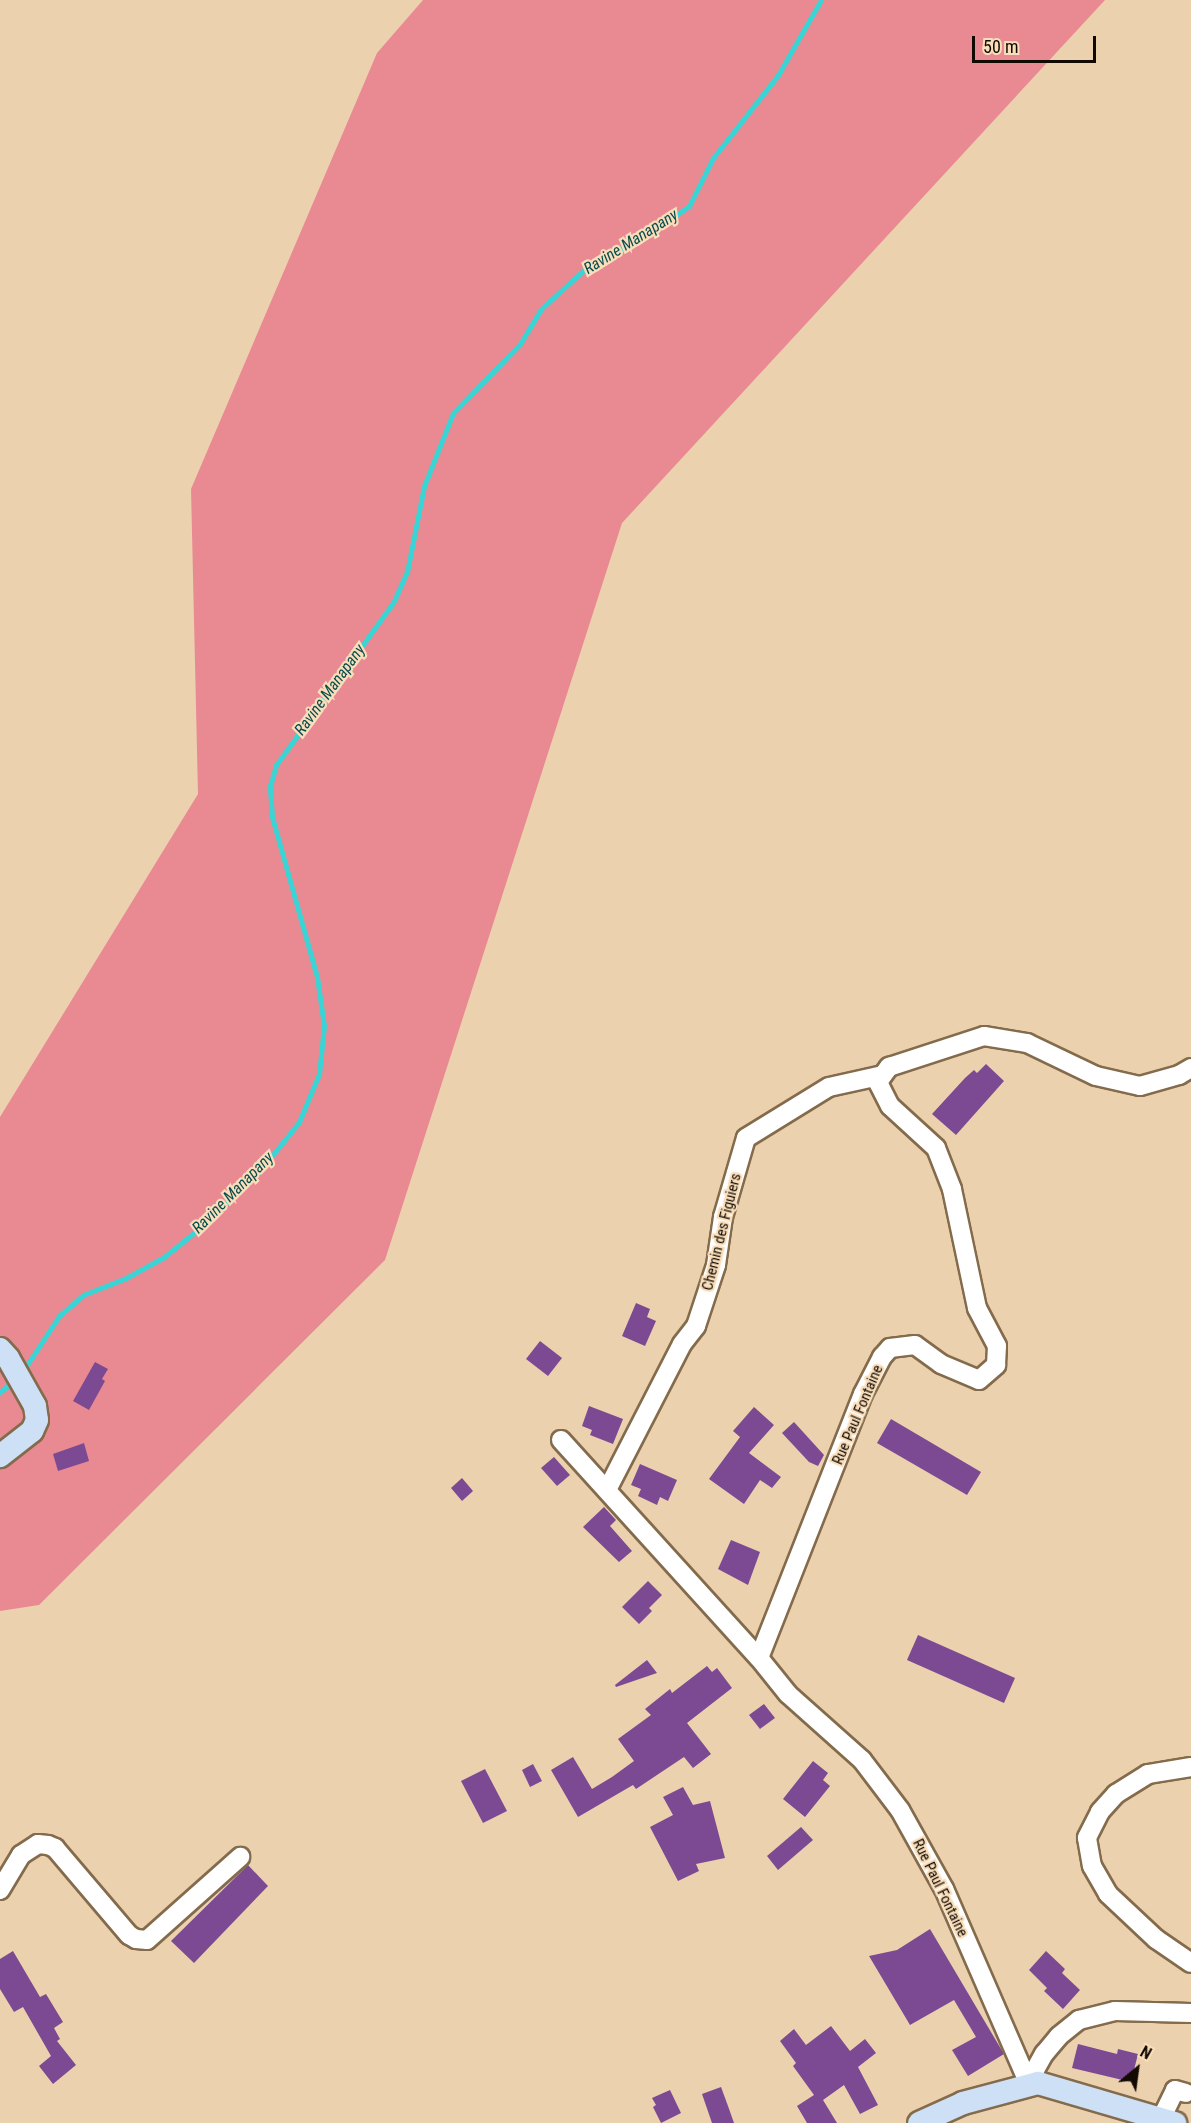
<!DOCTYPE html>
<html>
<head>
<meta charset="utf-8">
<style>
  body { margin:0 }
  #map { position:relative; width:1191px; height:2123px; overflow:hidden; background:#ecd1af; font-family:"Roboto Condensed",sans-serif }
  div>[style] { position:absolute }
  .green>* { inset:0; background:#e98a93 }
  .stream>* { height:5px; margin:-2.5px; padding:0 2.5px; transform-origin:2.5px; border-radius:2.5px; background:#3ad4d4 }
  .building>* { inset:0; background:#7c4a92 }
  .roads { filter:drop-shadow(2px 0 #836b4c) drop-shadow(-2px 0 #836b4c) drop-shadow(0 2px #836b4c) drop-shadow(0 -2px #836b4c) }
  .minor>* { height:18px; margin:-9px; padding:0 9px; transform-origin:9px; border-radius:9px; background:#fff }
  .major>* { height:22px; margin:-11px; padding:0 11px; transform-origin:11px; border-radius:11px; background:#cee0f6 }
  span { translate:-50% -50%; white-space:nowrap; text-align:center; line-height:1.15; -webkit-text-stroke:4.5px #f9debb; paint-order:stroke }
  .street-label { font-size:15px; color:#120a01 }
  .water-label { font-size:16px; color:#064b4b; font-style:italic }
  .north { position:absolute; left:1107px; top:2039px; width:60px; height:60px; -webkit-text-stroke:4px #f9debb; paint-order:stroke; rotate:29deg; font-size:16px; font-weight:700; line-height:24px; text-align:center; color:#120a01 }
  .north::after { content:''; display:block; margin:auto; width:21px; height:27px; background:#120a01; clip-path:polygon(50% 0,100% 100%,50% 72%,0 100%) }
  .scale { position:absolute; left:972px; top:36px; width:124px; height:27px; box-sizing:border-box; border:3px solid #120a01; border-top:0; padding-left:8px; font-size:18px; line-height:21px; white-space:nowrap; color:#120a01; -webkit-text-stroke:4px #f9debb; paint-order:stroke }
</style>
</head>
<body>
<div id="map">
  <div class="green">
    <div style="clip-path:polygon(423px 0,1105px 0,622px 523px,385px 1260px,39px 1605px,0 1611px,0 1117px,198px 794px,191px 489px,377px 53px)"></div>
  </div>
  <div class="stream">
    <div style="left:23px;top:1371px;width:66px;rotate:-56.8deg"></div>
    <div style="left:59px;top:1316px;width:32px;rotate:-41deg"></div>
    <div style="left:83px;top:1295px;width:46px;rotate:-21.6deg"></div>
    <div style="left:126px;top:1278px;width:43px;rotate:-28.9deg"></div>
    <div style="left:164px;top:1257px;width:54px;rotate:-39deg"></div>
    <div style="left:206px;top:1223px;width:72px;rotate:-43.9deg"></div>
    <div style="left:258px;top:1173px;width:65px;rotate:-51.2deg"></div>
    <div style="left:299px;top:1122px;width:52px;rotate:-67.4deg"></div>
    <div style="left:319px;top:1074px;width:48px;rotate:-84.1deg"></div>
    <div style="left:324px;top:1026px;width:49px;rotate:-98.1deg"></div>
    <div style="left:317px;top:977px;width:166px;rotate:-105.7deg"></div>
    <div style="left:272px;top:817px;width:31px;rotate:-94deg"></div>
    <div style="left:270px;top:786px;width:22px;rotate:-74deg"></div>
    <div style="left:276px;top:765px;width:200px;rotate:-54.2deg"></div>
    <div style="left:393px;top:603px;width:34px;rotate:-66deg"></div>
    <div style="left:407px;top:572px;width:88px;rotate:-78.8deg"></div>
    <div style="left:424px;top:486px;width:79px;rotate:-68.3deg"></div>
    <div style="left:453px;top:413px;width:96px;rotate:-45.8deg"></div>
    <div style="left:520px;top:344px;width:41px;rotate:-59deg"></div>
    <div style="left:541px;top:309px;width:61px;rotate:-42.3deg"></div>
    <div style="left:586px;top:268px;width:87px;rotate:-29.5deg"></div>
    <div style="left:662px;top:225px;width:33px;rotate:-35deg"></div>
    <div style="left:689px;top:206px;width:54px;rotate:-63.4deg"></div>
    <div style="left:713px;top:158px;width:105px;rotate:-51.9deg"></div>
    <div style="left:778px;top:75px;width:86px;rotate:-60.2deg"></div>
    <div style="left:0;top:1392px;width:19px;rotate:-39deg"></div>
  </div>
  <div class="building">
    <div style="clip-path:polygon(986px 1064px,1004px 1081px,956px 1135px,932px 1114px,965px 1078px,974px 1070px,977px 1073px)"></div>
    <div style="clip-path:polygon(636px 1303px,650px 1309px,647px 1317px,656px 1321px,645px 1346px,622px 1336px)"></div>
    <div style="clip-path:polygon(540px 1341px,562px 1358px,548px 1376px,526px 1359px)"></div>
    <div style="clip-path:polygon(95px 1362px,108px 1369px,102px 1379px,105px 1381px,89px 1410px,73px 1401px)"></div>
    <div style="clip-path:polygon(589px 1406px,623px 1419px,613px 1444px,590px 1435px,592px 1430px,582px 1426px)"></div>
    <div style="clip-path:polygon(754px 1407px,774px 1425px,749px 1453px,781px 1477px,772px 1488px,760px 1480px,744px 1504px,709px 1479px,740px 1437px,733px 1431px)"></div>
    <div style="clip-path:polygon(891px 1419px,981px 1472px,967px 1495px,877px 1443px)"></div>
    <div style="clip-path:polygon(794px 1422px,824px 1455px,818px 1466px,809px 1462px,782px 1433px)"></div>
    <div style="clip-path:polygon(84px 1443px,89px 1461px,58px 1471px,53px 1454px)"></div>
    <div style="clip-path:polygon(554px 1457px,570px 1475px,557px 1486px,541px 1468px)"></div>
    <div style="clip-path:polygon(640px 1464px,677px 1480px,668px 1501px,660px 1497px,657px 1505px,638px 1496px,641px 1489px,631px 1485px)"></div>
    <div style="clip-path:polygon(462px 1478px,473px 1491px,462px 1501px,451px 1488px)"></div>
    <div style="clip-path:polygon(604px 1507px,616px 1520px,610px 1526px,632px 1551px,619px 1562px,583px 1527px)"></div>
    <div style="clip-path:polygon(731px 1540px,760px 1552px,748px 1585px,718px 1569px)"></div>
    <div style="clip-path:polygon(648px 1581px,662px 1595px,649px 1608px,652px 1611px,639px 1624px,622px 1607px)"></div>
    <div style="clip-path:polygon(918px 1635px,1015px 1678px,1004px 1703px,907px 1660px)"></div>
    <div style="clip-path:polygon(647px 1660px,657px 1673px,616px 1687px,615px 1685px)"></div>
    <div style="clip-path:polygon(707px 1666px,712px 1672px,717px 1668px,732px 1688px,687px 1723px,711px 1754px,693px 1768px,684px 1757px,636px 1789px,633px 1785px,578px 1817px,551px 1770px,573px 1757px,592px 1789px,612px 1777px,634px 1761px,618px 1739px,651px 1715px,645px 1709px,670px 1689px,672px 1693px)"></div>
    <div style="clip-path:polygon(764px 1704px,775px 1718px,760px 1729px,749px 1715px)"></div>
    <div style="clip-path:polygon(813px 1761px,828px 1773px,823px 1780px,830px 1786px,805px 1817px,783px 1799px)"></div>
    <div style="clip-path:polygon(533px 1764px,542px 1781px,530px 1787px,522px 1770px)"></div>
    <div style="clip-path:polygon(485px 1769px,507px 1811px,483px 1823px,461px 1781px)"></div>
    <div style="clip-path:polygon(683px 1787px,693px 1805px,710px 1801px,725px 1858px,696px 1864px,699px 1871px,678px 1881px,650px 1827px,673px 1815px,663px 1797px)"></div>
    <div style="clip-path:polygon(801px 1827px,813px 1840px,778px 1870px,767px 1856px)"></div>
    <div style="clip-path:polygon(248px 1865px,268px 1886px,194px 1963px,171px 1941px)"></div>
    <div style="clip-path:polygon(930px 1929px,1004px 2054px,968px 2076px,952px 2050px,976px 2037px,954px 2000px,910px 2025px,869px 1956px,897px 1950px)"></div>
    <div style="clip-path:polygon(13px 1951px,40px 1997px,46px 1994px,63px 2022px,54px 2028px,60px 2039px,57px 2041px,76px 2065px,53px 2084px,39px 2066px,51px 2056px,23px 2007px,14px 2012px,0 1989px,0 1959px)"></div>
    <div style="clip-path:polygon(1046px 1951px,1065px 1969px,1062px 1973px,1080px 1990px,1063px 2009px,1044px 1991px,1047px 1988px,1029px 1970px)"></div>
    <div style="clip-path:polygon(831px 2026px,850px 2051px,865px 2039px,876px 2053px,858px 2067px,878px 2105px,860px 2114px,844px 2085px,823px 2100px,837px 2123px,807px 2123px,797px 2106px,814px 2095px,793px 2066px,796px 2063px,780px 2041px,794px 2029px,806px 2045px)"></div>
    <div style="clip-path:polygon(1078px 2044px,1117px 2054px,1118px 2049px,1138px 2054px,1131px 2082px,1072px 2068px)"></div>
    <div style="clip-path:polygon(721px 2087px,728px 2106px,734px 2123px,712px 2123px,702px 2094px)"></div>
    <div style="clip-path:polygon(670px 2090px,681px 2113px,661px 2123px,653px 2107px,656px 2105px,652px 2098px)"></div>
  </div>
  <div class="roads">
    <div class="minor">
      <div style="left:561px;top:1440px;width:294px;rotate:47.8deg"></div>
      <div style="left:607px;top:1490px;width:164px;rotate:-62.8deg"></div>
      <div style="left:682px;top:1344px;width:23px;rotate:-52deg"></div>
      <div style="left:696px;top:1326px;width:64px;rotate:-71.8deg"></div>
      <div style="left:716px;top:1265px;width:49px;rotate:-81.7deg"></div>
      <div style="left:723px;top:1217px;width:82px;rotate:-73.8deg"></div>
      <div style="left:746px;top:1138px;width:97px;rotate:-31.6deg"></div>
      <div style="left:829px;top:1087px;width:55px;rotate:-12.5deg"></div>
      <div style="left:1191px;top:1767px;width:44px;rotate:170.8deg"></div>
      <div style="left:1148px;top:1774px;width:38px;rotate:148deg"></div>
      <div style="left:1116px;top:1794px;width:24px;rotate:132deg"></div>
      <div style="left:1100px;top:1812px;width:29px;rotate:117deg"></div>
      <div style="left:1087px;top:1838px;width:28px;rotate:80deg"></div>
      <div style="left:1092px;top:1866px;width:32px;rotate:60deg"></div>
      <div style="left:1108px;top:1894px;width:66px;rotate:43.2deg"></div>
      <div style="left:1156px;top:1939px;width:42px;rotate:34.4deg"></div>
      <div style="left:0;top:1890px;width:41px;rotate:-59deg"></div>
      <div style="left:21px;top:1855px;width:20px;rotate:-33deg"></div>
      <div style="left:38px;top:1844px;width:10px;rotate:6deg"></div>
      <div style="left:48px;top:1845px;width:8px;rotate:23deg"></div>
      <div style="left:55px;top:1848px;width:114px;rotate:49.6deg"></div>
      <div style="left:129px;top:1935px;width:8px;rotate:30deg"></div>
      <div style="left:136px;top:1939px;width:11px;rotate:5deg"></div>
      <div style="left:147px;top:1940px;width:125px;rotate:-41.7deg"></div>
      <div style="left:1030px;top:2079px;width:29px;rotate:-61deg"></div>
      <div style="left:1044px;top:2054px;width:23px;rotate:-50deg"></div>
      <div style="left:1059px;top:2036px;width:26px;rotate:-39deg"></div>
      <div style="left:1079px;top:2020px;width:37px;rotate:-14deg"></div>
      <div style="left:1115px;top:2011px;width:76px;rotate:1.5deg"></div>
      <div style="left:1038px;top:2083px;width:15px;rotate:-148deg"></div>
      <div style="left:1025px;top:2075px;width:203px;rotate:-113.5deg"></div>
      <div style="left:944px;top:1889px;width:90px;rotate:-119.1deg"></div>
      <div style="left:900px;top:1810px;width:63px;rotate:-127.2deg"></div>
      <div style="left:862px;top:1760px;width:99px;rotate:-138.3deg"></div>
      <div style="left:788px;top:1694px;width:46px;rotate:-128.9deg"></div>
      <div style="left:759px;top:1658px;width:284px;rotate:-68.5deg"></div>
      <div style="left:863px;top:1394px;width:42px;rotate:-62.8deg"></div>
      <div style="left:882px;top:1357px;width:12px;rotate:-48deg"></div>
      <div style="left:890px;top:1348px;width:25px;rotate:-7deg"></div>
      <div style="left:915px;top:1345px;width:32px;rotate:36deg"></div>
      <div style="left:941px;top:1364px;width:41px;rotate:22.8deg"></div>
      <div style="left:979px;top:1380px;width:23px;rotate:-41deg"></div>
      <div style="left:996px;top:1365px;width:19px;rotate:-87deg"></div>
      <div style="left:997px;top:1346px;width:43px;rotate:-117.8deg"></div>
      <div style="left:977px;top:1308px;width:122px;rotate:-101.9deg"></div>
      <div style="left:952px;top:1189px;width:44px;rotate:-111.3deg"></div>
      <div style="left:936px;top:1148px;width:62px;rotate:-137.6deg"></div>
      <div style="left:890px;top:1106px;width:27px;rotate:-117deg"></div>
      <div style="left:878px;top:1082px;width:19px;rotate:-54deg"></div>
      <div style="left:889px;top:1067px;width:100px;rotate:-18.1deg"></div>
      <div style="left:984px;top:1036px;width:44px;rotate:9.2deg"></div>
      <div style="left:1027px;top:1043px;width:76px;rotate:25.6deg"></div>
      <div style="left:1096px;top:1076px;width:45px;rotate:12.8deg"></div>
      <div style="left:1140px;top:1086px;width:41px;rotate:-15.8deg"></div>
      <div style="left:1179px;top:1075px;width:14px;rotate:-30deg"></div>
      <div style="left:1161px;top:2119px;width:32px;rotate:-64deg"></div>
      <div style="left:1175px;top:2090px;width:11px;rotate:15deg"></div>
    </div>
    <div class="major">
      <div style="left:0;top:1349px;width:12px;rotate:48deg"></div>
      <div style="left:8px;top:1358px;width:55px;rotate:60.6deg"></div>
      <div style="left:35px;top:1406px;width:14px;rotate:82deg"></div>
      <div style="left:37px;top:1420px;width:12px;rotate:114deg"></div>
      <div style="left:32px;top:1431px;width:41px;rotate:142deg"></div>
      <div style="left:919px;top:2123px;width:48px;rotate:-24.4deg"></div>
      <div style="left:963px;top:2103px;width:78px;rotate:-14.9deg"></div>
      <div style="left:1038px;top:2083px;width:143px;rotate:16.3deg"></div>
    </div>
  </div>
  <div class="street-label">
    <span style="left:722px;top:1232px;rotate:-76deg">Chemin des Figuiers</span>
    <span style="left:858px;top:1415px;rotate:-67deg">Rue Paul Fontaine</span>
    <span style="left:940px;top:1888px;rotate:64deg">Rue Paul Fontaine</span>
  </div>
  <div class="water-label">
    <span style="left:631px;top:242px;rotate:-32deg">Ravine Manapany</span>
    <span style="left:330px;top:690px;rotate:-54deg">Ravine Manapany</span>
    <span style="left:233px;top:1193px;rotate:-45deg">Ravine Manapany</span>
  </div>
  <div class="north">N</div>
  <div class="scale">50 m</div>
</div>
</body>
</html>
